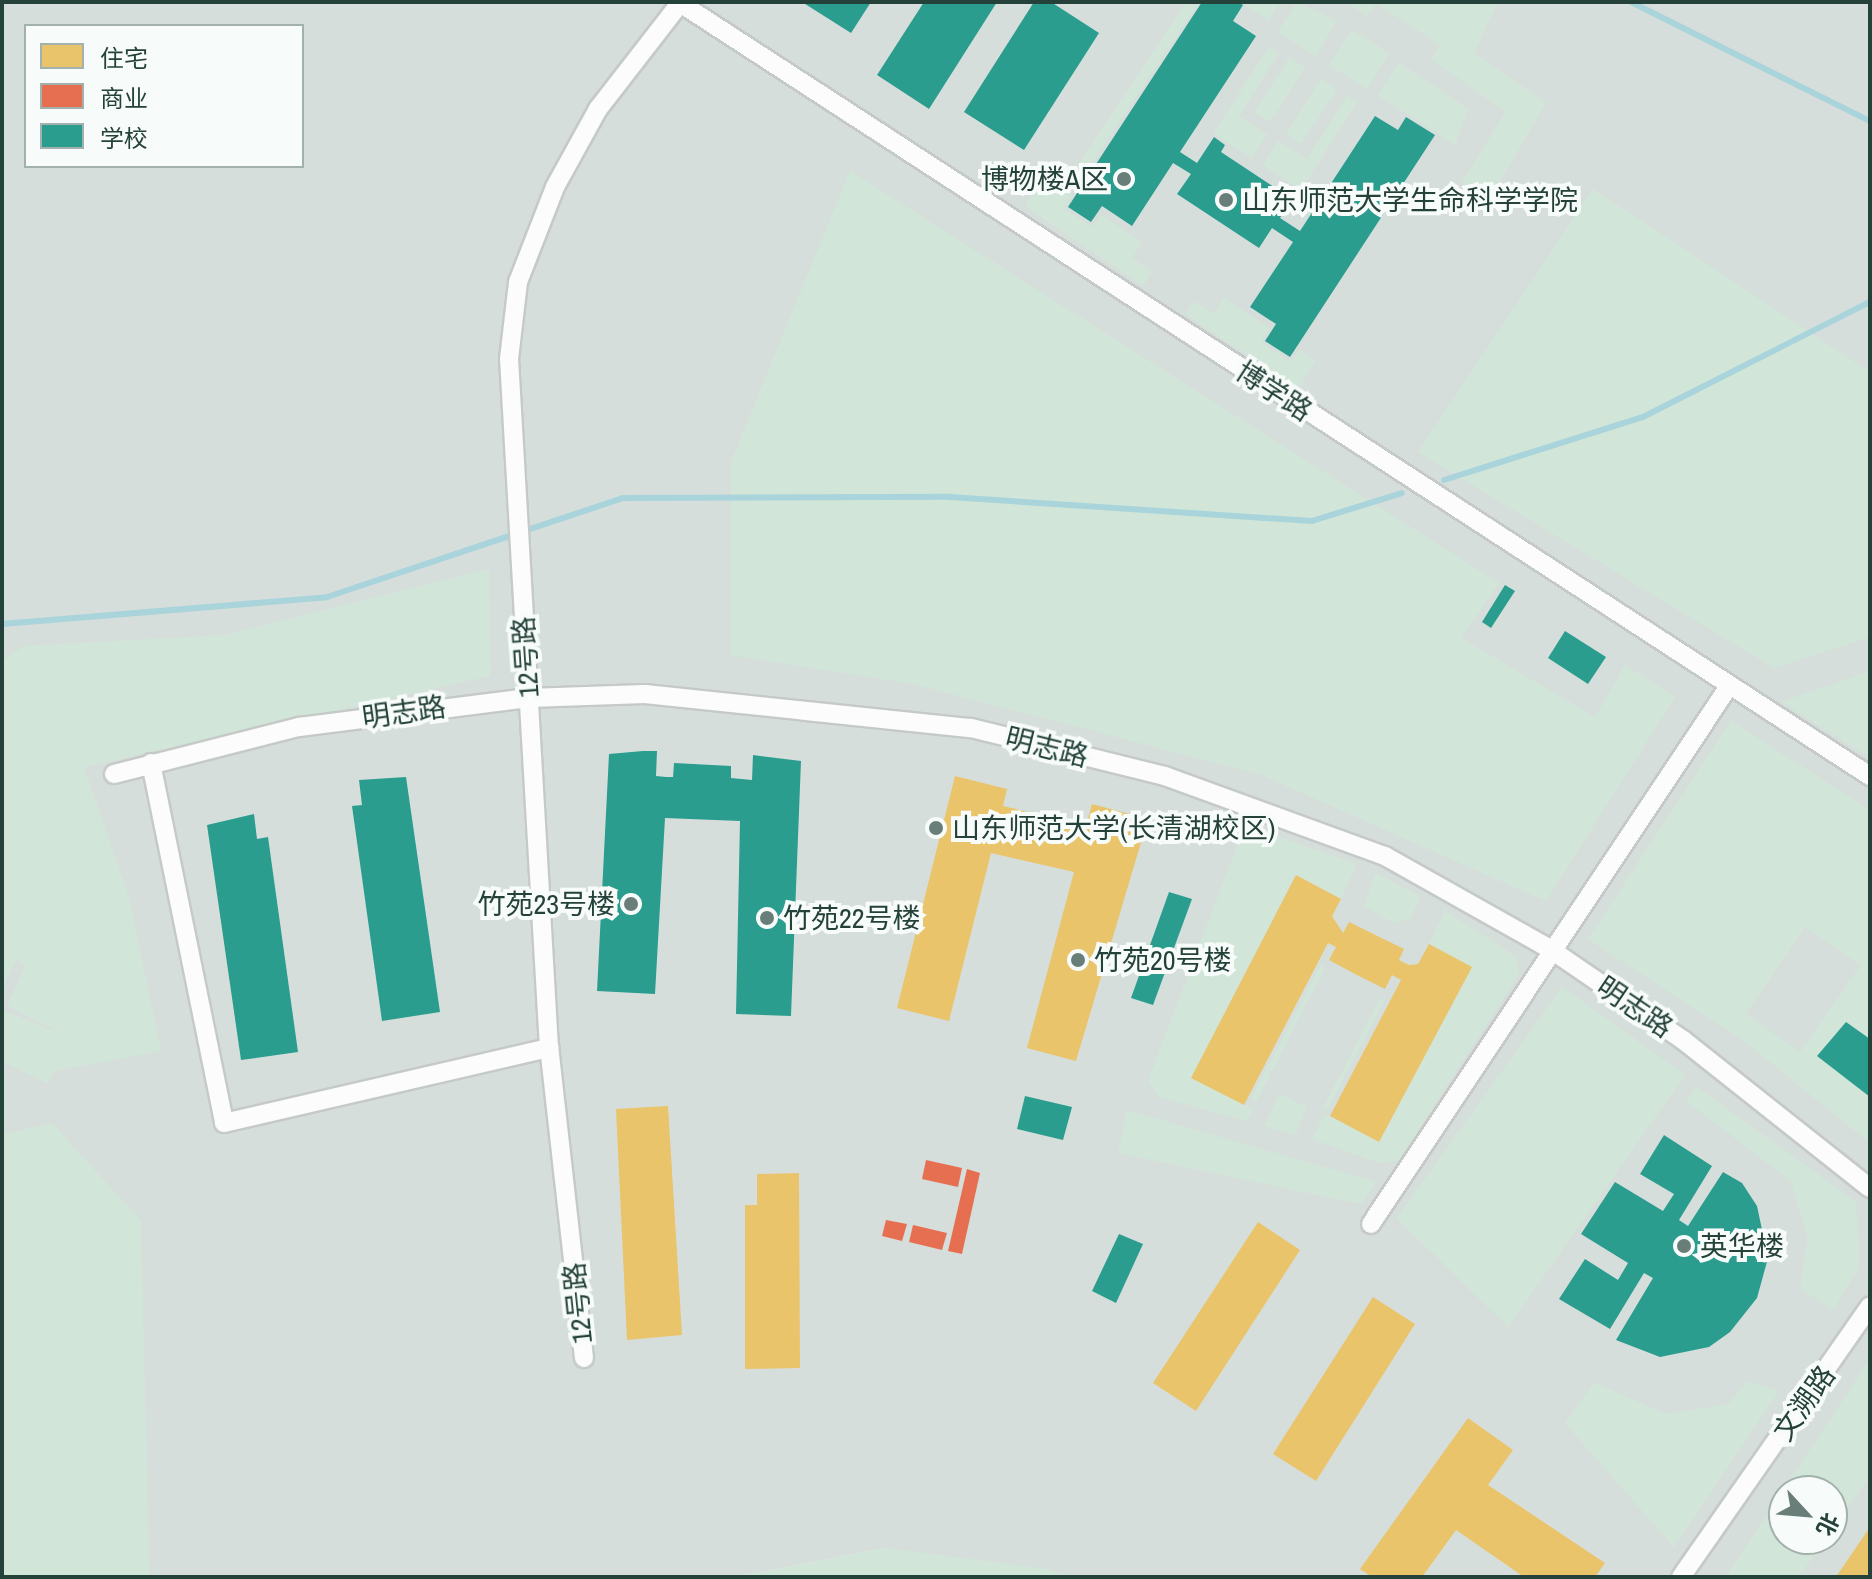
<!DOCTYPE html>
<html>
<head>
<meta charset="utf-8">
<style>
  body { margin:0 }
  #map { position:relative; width:1872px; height:1579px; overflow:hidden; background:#e8edeb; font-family:"Archivo Narrow","Noto Sans SC",sans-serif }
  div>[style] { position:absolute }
  .built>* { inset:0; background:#d6dedb }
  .green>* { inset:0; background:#d1e6d8 }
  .homes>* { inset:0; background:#e9c46a }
  .shops>* { inset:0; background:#e76f51 }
  .schools>* { inset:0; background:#2a9d8f }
  .stream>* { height:6px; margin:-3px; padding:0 3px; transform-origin:3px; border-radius:3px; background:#a9d4db }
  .roads { filter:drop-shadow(2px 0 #c5cac8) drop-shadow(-2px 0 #c5cac8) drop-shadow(0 2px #c5cac8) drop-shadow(0 -2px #c5cac8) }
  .minor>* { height:18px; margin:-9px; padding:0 9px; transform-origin:9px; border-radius:9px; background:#fcfcfc }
  .dots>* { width:22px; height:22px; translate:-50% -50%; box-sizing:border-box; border:4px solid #f7fbf9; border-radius:50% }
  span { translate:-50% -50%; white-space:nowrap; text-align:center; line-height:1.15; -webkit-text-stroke:8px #f7fbf9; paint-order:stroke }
  .poi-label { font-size:28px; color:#24423a }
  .right { translate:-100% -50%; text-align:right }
  .left { translate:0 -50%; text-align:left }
  .street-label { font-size:28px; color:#24423a }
  .frame { position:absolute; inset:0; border:4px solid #24423a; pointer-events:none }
  .legend { position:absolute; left:24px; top:24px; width:280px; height:144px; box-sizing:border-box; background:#f7fbf9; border:2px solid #a3b1ad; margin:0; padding:10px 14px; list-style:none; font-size:24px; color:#24423a }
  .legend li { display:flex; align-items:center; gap:16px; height:40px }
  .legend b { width:40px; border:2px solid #a3b1ad }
  .north { position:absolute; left:1768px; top:1475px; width:80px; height:80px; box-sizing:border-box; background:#f7fbf9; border:2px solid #a3b1ad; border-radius:50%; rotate:116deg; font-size:22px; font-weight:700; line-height:32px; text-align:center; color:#24423a }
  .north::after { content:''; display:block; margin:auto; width:28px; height:36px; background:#697e78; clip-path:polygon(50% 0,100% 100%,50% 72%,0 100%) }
</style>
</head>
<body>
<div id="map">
  <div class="built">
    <div style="clip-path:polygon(evenodd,2px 2px,1870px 2px,1870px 1577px,1066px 1577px,885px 1548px,735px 1577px,2px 1577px,2px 2px,26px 26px,302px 26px,302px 166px,26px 166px,26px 26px,2px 2px,1784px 1491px,1832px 1491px,1832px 1539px,1784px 1539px,1784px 1491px)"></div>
  </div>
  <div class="green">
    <div style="clip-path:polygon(1186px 2px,1199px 2px,1081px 179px,1072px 174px)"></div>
    <div style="clip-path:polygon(1241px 2px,1280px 2px,1268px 20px)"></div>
    <div style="clip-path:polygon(1297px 2px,1337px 21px,1315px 56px,1278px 32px)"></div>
    <div style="clip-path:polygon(1345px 2px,1498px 2px,1474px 53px,1546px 103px,1488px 201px,1462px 182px,1506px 112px,1431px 59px,1440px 45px,1376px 3px,1367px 16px)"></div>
    <div style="clip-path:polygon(1352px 30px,1389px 53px,1367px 89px,1329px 65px)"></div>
    <div style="clip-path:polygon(1269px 47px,1279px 53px,1239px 116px,1267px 134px,1252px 158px,1213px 134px)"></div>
    <div style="clip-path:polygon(1290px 57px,1305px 68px,1270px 122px,1254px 112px)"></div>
    <div style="clip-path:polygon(1399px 63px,1468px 109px,1455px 145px,1378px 95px)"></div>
    <div style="clip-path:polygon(1321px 79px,1337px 90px,1301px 144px,1286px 134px)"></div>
    <div style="clip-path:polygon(1347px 96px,1357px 102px,1301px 190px,1263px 165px,1278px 141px,1307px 159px)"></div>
    <div style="clip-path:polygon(850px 171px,1499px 583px,1461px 638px,1595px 717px,1625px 665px,1675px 697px,1546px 901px,1262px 775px,913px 684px,730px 655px,731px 462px)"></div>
    <div style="clip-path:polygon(1043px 175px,1073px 194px,1064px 209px,1092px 227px,1101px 215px,1142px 242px,1132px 258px,1152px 272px,1143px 286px,1025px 206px)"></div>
    <div style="clip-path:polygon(1593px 189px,1870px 372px,1870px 637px,1774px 668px,1418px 452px)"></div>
    <div style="clip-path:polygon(1224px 298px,1270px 328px,1261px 342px,1291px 362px,1300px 350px,1316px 361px,1298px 389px,1185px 314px,1194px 301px,1214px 314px)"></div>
    <div style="clip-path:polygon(489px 569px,490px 676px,84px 767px,129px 898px,161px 1051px,54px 1071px,47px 1083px,2px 1061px,4px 1011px,70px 1037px,7px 1006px,26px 965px,16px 960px,2px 989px,2px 661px,24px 646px,226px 635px)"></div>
    <div style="clip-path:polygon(1870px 671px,1870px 758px,1782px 702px)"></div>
    <div style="clip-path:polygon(evenodd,1731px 721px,1870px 810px,1870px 1143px,1744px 1041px,1588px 939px,1731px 721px,1805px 927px,1861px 965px,1800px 1052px,1746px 1014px,1805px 927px)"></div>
    <div style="clip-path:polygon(1245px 825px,1356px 864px,1341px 899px,1295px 876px,1192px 1077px,1253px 1109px,1247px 1121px,1159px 1097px,1148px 1081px)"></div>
    <div style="clip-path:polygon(1375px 873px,1420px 896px,1410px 919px,1394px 923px,1364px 906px)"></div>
    <div style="clip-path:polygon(1445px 911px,1517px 957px,1519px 974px,1398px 1161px,1379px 1163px,1312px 1139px,1325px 1114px,1379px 1142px,1472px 968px,1429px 944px)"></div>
    <div style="clip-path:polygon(1321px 965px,1325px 967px,1256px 1102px,1251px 1099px)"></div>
    <div style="clip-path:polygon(1562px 987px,1685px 1075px,1508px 1327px,1397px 1218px)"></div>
    <div style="clip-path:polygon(1380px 999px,1384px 1001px,1327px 1110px,1323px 1108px)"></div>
    <div style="clip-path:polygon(1697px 1087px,1856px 1202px,1859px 1267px,1833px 1310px,1800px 1288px,1808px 1239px,1791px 1181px,1686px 1101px)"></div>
    <div style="clip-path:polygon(1280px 1094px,1307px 1107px,1295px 1135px,1264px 1126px)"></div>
    <div style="clip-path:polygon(1127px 1110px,1376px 1182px,1361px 1204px,1118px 1153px)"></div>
    <div style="clip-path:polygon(52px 1123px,141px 1221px,149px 1577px,2px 1577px,2px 1135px)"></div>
    <div style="clip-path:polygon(1870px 1359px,1870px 1477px,1832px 1528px,1832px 1491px,1784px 1491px,1784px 1539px,1825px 1539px,1799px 1577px,1726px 1577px)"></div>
    <div style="clip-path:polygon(1747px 1381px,1779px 1391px,1674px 1547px,1565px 1423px,1594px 1383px,1667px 1414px,1729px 1404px)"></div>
    <div style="clip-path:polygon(885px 1548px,1048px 1569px,1066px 1577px,735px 1577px)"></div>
  </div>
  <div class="homes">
    <div style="clip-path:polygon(955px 776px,1007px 789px,1003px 806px,1086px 826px,1092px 804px,1148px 819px,1076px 1061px,1027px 1048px,1074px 872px,991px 853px,949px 1021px,897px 1008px)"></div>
    <div style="clip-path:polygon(1296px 875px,1341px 899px,1332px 916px,1343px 933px,1349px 922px,1404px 949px,1399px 960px,1409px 965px,1418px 964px,1429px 944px,1472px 967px,1379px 1142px,1330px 1116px,1401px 980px,1392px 975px,1385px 989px,1355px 974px,1329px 960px,1336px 947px,1328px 943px,1244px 1105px,1191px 1078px)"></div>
    <div style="clip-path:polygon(668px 1106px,682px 1335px,627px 1340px,616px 1109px)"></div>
    <div style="clip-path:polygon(799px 1173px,800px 1368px,745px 1369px,745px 1205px,757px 1205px,757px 1174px)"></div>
    <div style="clip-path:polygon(1258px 1222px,1300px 1250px,1196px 1411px,1153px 1383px)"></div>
    <div style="clip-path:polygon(1373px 1297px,1415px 1324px,1316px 1481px,1273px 1454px)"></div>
    <div style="clip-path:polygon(1468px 1418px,1513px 1450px,1488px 1485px,1605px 1563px,1595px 1577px,1524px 1577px,1456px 1530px,1422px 1577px,1372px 1577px,1360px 1569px)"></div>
    <div style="clip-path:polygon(1870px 1527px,1870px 1577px,1836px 1577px)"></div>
  </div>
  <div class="shops">
    <div style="clip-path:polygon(926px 1160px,962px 1168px,958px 1187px,922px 1179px)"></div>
    <div style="clip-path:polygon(967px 1169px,980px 1173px,962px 1254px,948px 1251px)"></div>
    <div style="clip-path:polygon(886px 1220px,907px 1224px,902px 1241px,882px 1236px)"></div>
    <div style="clip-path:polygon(913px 1225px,947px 1233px,942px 1250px,909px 1242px)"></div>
  </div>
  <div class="schools">
    <div style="clip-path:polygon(802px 2px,871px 2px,851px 33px)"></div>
    <div style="clip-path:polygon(924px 2px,997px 2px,929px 109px,877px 75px)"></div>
    <div style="clip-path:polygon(1034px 2px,1051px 2px,1099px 33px,1024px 150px,964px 112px)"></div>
    <div style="clip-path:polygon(1202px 2px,1238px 2px,1243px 5px,1233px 21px,1256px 36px,1180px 152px,1197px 163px,1214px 137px,1225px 145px,1221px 152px,1280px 191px,1284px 184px,1296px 192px,1280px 218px,1300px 231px,1375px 116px,1398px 130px,1406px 117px,1435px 135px,1290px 357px,1265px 341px,1276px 324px,1250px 307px,1293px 242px,1272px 228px,1259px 248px,1177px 194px,1191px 174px,1173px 163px,1132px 226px,1102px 206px,1091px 222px,1068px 207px)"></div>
    <div style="clip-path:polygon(1505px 585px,1515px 591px,1491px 628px,1482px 622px)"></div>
    <div style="clip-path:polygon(1565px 631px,1606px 657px,1588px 684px,1548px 658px)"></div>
    <div style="clip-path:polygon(643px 751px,657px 751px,656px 776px,666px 777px,673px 777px,674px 763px,731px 766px,731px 778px,752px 780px,753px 755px,801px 761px,791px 1016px,736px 1014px,740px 821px,665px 818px,655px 994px,597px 991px,609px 754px)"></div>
    <div style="clip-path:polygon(406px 777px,440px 1012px,382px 1021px,352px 806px,362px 805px,359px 780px)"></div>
    <div style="clip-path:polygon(254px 814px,257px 839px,268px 837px,298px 1052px,241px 1060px,207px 825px)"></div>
    <div style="clip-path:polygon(1169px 892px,1192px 899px,1153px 1005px,1131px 998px)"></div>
    <div style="clip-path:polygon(1846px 1022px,1870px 1039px,1870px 1097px,1817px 1056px)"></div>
    <div style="clip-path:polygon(1025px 1096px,1072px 1107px,1063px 1140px,1017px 1129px)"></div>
    <div style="clip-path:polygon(1664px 1135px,1712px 1166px,1679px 1220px,1688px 1226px,1723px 1172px,1742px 1183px,1757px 1206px,1768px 1258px,1757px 1298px,1730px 1332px,1709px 1347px,1660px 1357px,1616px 1340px,1653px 1278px,1644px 1273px,1610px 1329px,1559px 1299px,1585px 1259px,1618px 1280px,1628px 1263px,1581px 1234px,1615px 1182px,1663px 1211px,1674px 1194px,1640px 1174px)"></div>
    <div style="clip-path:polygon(1119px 1234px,1143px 1244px,1116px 1303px,1092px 1291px)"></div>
  </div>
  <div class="stream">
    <div style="left:1631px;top:2px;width:267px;rotate:26.5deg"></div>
    <div style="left:1444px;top:480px;width:209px;rotate:-17.6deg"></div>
    <div style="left:1643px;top:417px;width:254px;rotate:-26.9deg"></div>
    <div style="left:2px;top:624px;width:326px;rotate:-4.7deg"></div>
    <div style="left:327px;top:597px;width:312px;rotate:-18.5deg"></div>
    <div style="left:623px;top:498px;width:327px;rotate:-0.2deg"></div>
    <div style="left:950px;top:497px;width:363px;rotate:3.8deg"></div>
    <div style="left:1312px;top:521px;width:94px;rotate:-17.3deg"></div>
  </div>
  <div class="roads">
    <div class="minor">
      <div style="left:680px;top:3px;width:1419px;rotate:33.01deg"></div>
      <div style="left:151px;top:763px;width:367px;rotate:78.5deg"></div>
      <div style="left:224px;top:1123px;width:334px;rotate:-13deg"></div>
      <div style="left:114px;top:774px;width:191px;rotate:-14.3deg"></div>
      <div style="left:299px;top:727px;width:231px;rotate:-7.2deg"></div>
      <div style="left:528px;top:698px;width:117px;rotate:-2deg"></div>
      <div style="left:645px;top:694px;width:328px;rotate:6deg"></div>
      <div style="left:971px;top:728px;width:200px;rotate:13.9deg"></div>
      <div style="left:1165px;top:776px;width:234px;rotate:20deg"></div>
      <div style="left:1385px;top:856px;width:189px;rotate:29.4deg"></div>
      <div style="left:1550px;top:949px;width:161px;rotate:34.4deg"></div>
      <div style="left:1683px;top:1040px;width:238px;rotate:38.4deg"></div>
      <div style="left:1371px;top:1224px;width:646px;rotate:-56.36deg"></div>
      <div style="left:584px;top:1358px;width:312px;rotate:-96.4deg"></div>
      <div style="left:549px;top:1048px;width:690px;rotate:-93.32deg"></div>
      <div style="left:509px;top:359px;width:78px;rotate:-83.3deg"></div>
      <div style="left:518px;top:282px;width:102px;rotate:-68.7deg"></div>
      <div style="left:555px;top:187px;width:89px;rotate:-61.1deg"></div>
      <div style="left:598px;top:109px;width:135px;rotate:-52.2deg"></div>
      <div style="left:1681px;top:1577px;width:330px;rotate:-55.1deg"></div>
    </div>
  </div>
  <div class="dots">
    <div style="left:1124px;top:179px;background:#697e78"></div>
    <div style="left:1226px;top:200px;background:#697e78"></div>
    <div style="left:936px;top:828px;background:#697e78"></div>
    <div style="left:631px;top:904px;background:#697e78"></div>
    <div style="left:767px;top:918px;background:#697e78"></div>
    <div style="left:1078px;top:960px;background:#697e78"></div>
    <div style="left:1684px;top:1246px;background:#697e78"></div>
  </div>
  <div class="poi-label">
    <span class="right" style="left:1108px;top:179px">博物楼A区</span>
    <span class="left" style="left:1242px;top:200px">山东师范大学生命科学学院</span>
    <span class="left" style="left:952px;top:828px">山东师范大学(长清湖校区)</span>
    <span class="right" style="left:615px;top:904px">竹苑23号楼</span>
    <span class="left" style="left:783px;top:918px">竹苑22号楼</span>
    <span class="left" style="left:1094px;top:960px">竹苑20号楼</span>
    <span class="left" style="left:1700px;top:1246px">英华楼</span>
  </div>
  <div class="street-label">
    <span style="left:1274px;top:391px;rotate:33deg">博学路</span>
    <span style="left:526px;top:657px;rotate:-94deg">12号路</span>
    <span style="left:404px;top:712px;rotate:-8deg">明志路</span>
    <span style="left:1047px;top:747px;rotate:14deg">明志路</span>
    <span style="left:1635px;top:1007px;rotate:34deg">明志路</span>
    <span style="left:578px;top:1303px;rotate:-96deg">12号路</span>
    <span style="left:1804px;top:1403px;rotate:-55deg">文溯路</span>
  </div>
  <div class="frame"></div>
  <ul class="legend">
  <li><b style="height:22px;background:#e9c46a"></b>住宅</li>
  <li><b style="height:22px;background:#e76f51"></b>商业</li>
  <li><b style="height:22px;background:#2a9d8f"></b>学校</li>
  </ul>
  <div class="north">北</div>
</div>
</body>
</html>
